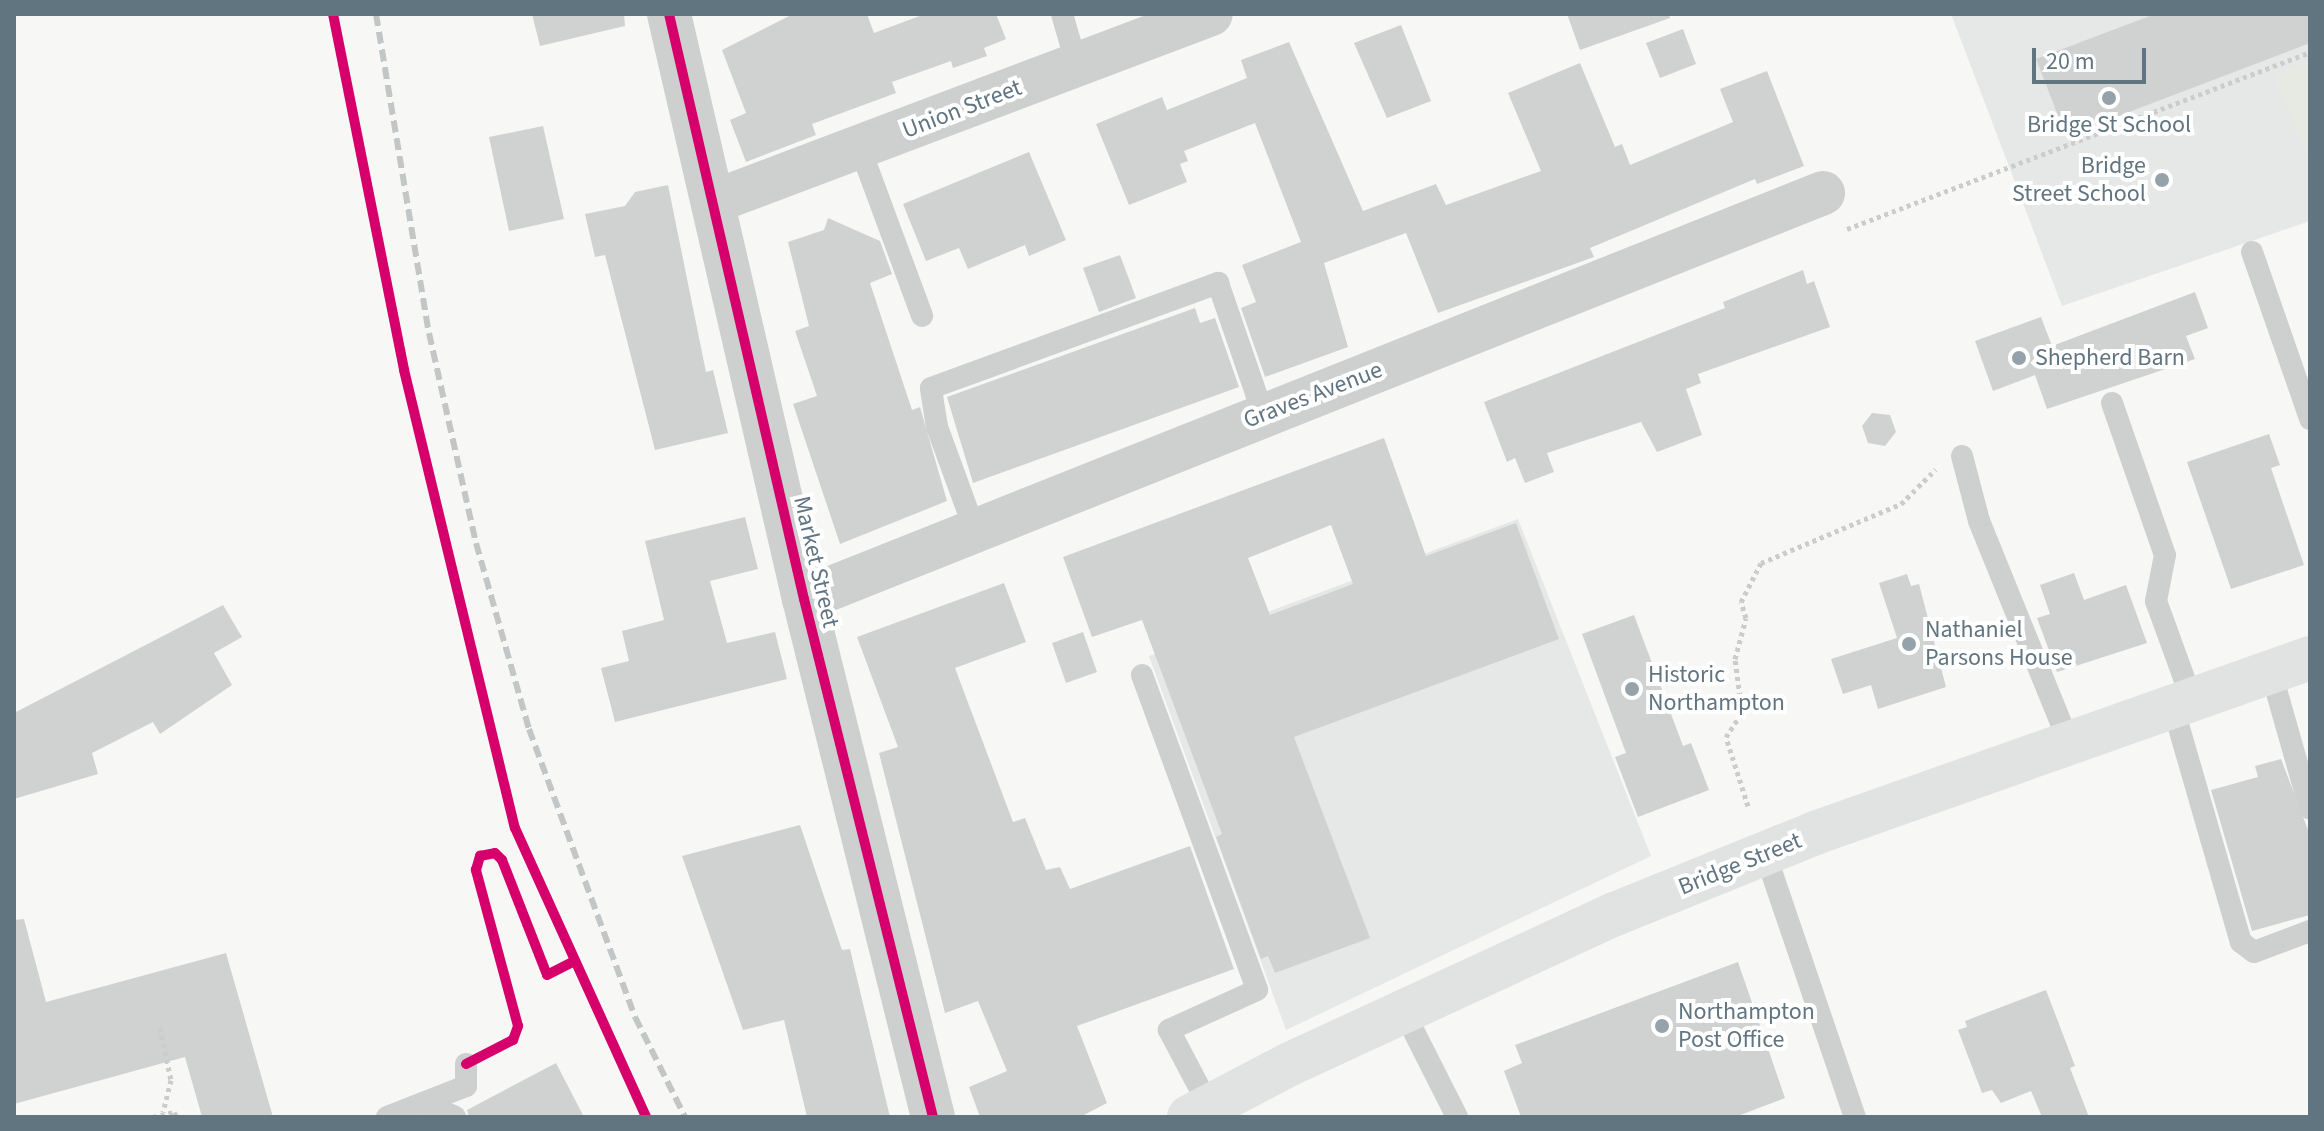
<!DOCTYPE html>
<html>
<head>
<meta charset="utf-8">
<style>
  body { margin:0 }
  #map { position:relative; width:2324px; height:1131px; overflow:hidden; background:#f7f7f5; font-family:"Source Sans 3",sans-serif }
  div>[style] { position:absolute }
  .built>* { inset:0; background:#e6e8e7 }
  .green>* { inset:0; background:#e6eae3 }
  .building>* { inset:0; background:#d0d2d2 }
  .path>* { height:5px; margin-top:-2.5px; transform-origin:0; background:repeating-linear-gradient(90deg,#cccccd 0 4px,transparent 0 8px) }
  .service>* { height:22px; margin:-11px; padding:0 11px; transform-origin:11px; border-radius:11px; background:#ced0d0 }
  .minor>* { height:44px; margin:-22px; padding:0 22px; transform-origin:22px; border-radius:22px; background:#ced0d0 }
  .tertiary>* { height:44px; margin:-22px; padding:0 22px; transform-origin:22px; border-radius:22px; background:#ced0d0 }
  .trunk>* { height:44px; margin:-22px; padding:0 22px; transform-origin:22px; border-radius:22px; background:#e1e2e2 }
  .rail>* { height:6px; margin-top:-3px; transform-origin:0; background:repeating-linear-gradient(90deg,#c3c6c6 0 12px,transparent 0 18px) }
  .cycleway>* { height:10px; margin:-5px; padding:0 5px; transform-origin:5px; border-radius:5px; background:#d6006c }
  .dots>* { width:22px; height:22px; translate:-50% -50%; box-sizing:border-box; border:4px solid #fff; border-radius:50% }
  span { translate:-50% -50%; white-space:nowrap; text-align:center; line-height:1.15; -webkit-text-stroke:8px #fff; paint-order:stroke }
  .street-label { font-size:24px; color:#617581 }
  .poi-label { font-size:24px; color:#617581 }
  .right { translate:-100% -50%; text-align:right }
  .left { translate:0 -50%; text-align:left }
  .frame { position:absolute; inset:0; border:16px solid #617581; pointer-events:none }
  .scale { position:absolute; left:2032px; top:48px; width:114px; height:36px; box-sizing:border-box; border:4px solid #617581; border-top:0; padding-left:10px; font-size:24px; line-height:28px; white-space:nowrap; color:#617581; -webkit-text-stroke:6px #fff; paint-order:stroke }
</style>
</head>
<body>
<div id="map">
  <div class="built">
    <div style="clip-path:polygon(1951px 14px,2310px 14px,2310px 221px,2062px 306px)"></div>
    <div style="clip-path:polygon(1518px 519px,1651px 856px,1286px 1030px,1149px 656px)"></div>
  </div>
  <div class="green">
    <div style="clip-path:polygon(2310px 60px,2310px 145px,2304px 148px,2274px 75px)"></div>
  </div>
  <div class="building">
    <div style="clip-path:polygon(532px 14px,624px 14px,625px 26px,540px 46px)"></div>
    <div style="clip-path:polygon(793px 14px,867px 14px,874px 33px,925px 14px,996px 14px,1006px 39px,984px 48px,987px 56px,953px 68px,951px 61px,892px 82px,896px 93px,812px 124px,816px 135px,746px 162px,730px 120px,746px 113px,722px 50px)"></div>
    <div style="clip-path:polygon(1567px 14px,1669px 14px,1670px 18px,1580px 50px)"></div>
    <div style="clip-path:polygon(2155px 14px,2310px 14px,2310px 43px,2066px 136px,2036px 59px)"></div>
    <div style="clip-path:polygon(1401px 25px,1431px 101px,1387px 118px,1354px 43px)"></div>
    <div style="clip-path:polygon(1683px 29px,1696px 64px,1660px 78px,1646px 43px)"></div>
    <div style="clip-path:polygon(1289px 42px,1363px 211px,1436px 184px,1446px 205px,1541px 171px,1508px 93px,1580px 63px,1615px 147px,1622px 144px,1630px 165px,1733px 122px,1720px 89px,1767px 71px,1804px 166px,1757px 184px,1755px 179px,1590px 248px,1594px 257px,1438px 313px,1406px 233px,1324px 263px,1348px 347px,1265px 377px,1241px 308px,1256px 302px,1242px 265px,1301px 242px,1255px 123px,1184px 151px,1188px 161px,1180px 164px,1187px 182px,1129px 205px,1096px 124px,1162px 97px,1167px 110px,1247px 78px,1241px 60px)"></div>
    <div style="clip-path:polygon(543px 126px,564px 219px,509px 231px,489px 137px)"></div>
    <div style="clip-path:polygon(1029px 152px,1066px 240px,1029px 256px,1025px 245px,968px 269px,959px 248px,926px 261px,903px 204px)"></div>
    <div style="clip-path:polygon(668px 185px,706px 372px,713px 370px,728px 433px,655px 450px,605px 255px,595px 257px,585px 214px,625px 206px,635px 192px)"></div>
    <div style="clip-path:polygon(828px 218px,880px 241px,892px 274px,870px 283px,912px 410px,920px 407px,947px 501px,840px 544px,793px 404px,817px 396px,795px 331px,809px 326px,788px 242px,824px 230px)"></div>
    <div style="clip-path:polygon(1120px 255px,1136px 298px,1099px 312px,1083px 268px)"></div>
    <div style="clip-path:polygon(1803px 270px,1807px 284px,1814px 281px,1830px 327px,1698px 374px,1701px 383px,1686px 389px,1702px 435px,1657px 452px,1641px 422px,1547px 453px,1554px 472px,1525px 483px,1515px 458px,1507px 462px,1484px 402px,1725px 308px,1723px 302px)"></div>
    <div style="clip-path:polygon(2195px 292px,2208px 328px,2186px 336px,2195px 359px,2047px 409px,2035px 375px,1993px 391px,1975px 341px,2041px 317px,2052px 346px)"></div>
    <div style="clip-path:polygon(1195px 308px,1200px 323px,1215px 318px,1239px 387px,973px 483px,947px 397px)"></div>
    <div style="clip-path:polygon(1872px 413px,1890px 415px,1896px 432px,1885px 446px,1868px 443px,1862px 426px)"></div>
    <div style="clip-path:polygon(2269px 434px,2280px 465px,2271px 468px,2304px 565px,2231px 589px,2187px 462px)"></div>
    <div style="clip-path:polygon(evenodd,1384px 438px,1426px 556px,1516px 523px,1559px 639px,1294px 737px,1370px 938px,1275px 973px,1268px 956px,1261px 959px,1216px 837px,1222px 834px,1142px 620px,1092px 637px,1063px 557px,1384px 438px,1331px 525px,1353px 584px,1270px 615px,1248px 558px,1331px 525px)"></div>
    <div style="clip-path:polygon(745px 517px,758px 569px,710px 581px,727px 643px,775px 632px,787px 679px,615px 722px,601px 668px,629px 661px,622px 631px,664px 620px,645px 541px)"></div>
    <div style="clip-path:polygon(2074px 573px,2084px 600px,2126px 585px,2147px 643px,2057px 672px,2037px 618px,2050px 614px,2040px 585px)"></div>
    <div style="clip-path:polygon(1907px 574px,1911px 586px,1919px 584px,1946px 687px,1878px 709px,1871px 685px,1843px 694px,1831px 659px,1897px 638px,1879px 583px)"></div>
    <div style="clip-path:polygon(1004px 583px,1026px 642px,955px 668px,1013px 822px,1025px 818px,1046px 870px,1060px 867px,1070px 889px,1190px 846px,1234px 969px,1077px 1026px,1107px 1103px,1080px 1117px,980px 1117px,969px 1087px,1007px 1071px,978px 1001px,945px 1013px,879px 753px,898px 747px,857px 637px)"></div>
    <div style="clip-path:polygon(223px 605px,242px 637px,214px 653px,232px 685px,160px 734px,153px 722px,92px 753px,98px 774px,14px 799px,14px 713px)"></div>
    <div style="clip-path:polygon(1634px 615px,1683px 746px,1691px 743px,1709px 790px,1638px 817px,1615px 757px,1626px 753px,1582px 634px)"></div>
    <div style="clip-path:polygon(1083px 632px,1097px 672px,1066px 683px,1052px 643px)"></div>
    <div style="clip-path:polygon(2281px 759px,2310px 835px,2310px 915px,2252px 931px,2211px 790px,2258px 777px,2255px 766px)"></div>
    <div style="clip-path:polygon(800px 825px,842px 950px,850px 949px,890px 1117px,807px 1117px,784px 1020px,743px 1030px,682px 856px)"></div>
    <div style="clip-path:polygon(24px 919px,46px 1002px,226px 953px,273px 1117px,202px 1117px,185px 1057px,14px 1104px,14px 920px)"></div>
    <div style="clip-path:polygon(1738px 962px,1785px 1098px,1735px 1117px,1521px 1117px,1504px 1071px,1522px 1063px,1515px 1045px)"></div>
    <div style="clip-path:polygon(2046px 990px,2075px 1066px,2070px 1068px,2089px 1117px,2042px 1117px,2031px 1091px,2001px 1103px,1992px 1090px,1982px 1093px,1958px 1030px,1967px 1027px,1965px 1021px)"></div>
    <div style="clip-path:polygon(556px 1063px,584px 1117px,469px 1117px,467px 1110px)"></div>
  </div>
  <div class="path">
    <div style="left:1847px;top:229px;width:496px;rotate:-20.9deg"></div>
    <div style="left:1748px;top:806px;width:72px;rotate:-107.7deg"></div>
    <div style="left:1726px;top:737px;width:30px;rotate:-57deg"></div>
    <div style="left:1742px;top:712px;width:53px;rotate:-97.5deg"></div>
    <div style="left:1735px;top:659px;width:42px;rotate:-75deg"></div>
    <div style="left:1746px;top:618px;width:17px;rotate:-107deg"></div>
    <div style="left:1741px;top:602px;width:44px;rotate:-62.9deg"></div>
    <div style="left:1761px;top:563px;width:152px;rotate:-22.9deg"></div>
    <div style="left:1901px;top:504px;width:49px;rotate:-45deg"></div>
    <div style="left:160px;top:1028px;width:53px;rotate:78.1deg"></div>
    <div style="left:171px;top:1080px;width:33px;rotate:104deg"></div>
    <div style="left:153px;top:1117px;width:22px;rotate:-13deg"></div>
    <div style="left:174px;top:1112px;width:6px;rotate:59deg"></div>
  </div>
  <div class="service">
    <div style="left:1062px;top:14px;width:54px;rotate:73.9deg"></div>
    <div style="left:860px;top:148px;width:179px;rotate:69.7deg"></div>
    <div style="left:2252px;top:252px;width:177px;rotate:70.8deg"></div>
    <div style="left:2112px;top:403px;width:161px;rotate:70.8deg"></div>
    <div style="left:2165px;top:555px;width:47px;rotate:101.1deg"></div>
    <div style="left:2156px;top:601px;width:105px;rotate:70deg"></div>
    <div style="left:1962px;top:456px;width:67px;rotate:75.3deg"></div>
    <div style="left:1979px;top:521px;width:240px;rotate:67.9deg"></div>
    <div style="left:974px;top:528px;width:108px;rotate:-110.1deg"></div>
    <div style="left:937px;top:427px;width:39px;rotate:-99deg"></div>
    <div style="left:931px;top:388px;width:306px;rotate:-20.1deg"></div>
    <div style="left:1218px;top:283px;width:139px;rotate:71deg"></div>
    <div style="left:2271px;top:672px;width:142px;rotate:74.1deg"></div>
    <div style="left:1142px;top:675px;width:335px;rotate:69.9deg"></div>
    <div style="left:1257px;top:990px;width:97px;rotate:155.6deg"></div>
    <div style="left:1169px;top:1030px;width:86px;rotate:62.2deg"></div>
    <div style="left:2173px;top:707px;width:245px;rotate:73.9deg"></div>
    <div style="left:2241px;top:942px;width:16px;rotate:38deg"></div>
    <div style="left:2254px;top:952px;width:60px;rotate:-20.6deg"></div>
    <div style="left:1765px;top:853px;width:279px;rotate:71.2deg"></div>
    <div style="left:1404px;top:1012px;width:118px;rotate:63.2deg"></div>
    <div style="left:424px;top:1103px;width:34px;rotate:24deg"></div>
    <div style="left:387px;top:1117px;width:85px;rotate:-21.4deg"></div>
    <div style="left:466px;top:1086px;width:22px;rotate:-90deg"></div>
  </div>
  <div class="minor">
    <div style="left:713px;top:202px;width:532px;rotate:-20.68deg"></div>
    <div style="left:804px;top:599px;width:1097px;rotate:-21.72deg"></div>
  </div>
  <div class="tertiary">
    <div style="left:669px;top:14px;width:600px;rotate:77.01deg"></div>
    <div style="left:804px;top:599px;width:534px;rotate:76.02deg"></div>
  </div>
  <div class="trunk">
    <div style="left:1189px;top:1117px;width:114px;rotate:-27.7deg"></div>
    <div style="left:1290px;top:1064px;width:358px;rotate:-24.8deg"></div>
    <div style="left:1615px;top:914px;width:216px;rotate:-22deg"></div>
    <div style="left:1815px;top:833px;width:525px;rotate:-19.47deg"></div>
  </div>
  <div class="rail">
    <div style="left:376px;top:14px;width:323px;rotate:80.6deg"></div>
    <div style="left:429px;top:333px;width:215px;rotate:77.4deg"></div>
    <div style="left:476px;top:543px;width:193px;rotate:74.1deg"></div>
    <div style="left:529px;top:729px;width:307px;rotate:69.8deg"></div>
    <div style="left:635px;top:1017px;width:112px;rotate:63.4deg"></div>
  </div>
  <div class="cycleway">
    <div style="left:333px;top:14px;width:363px;rotate:78.7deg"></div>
    <div style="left:404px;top:370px;width:471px;rotate:76.4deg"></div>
    <div style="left:515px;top:828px;width:317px;rotate:65.6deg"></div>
    <div style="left:669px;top:14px;width:600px;rotate:77.01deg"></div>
    <div style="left:804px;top:599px;width:534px;rotate:76.02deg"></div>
    <div style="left:466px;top:1064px;width:53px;rotate:-27.1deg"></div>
    <div style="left:513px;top:1040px;width:15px;rotate:-70deg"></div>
    <div style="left:518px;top:1026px;width:162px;rotate:-105.1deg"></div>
    <div style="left:476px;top:870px;width:15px;rotate:-74deg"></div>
    <div style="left:480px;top:856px;width:15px;rotate:-11deg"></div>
    <div style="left:495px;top:853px;width:10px;rotate:45deg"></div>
    <div style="left:502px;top:860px;width:123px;rotate:68.6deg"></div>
    <div style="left:547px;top:975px;width:27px;rotate:-27deg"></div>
  </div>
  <div class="dots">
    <div style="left:2109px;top:98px;background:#96a2aa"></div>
    <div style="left:2162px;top:180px;background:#96a2aa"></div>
    <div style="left:2019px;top:358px;background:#96a2aa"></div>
    <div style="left:1909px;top:644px;background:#96a2aa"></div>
    <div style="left:1632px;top:689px;background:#96a2aa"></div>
    <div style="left:1662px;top:1026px;background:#96a2aa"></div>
  </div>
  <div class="street-label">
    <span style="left:962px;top:109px;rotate:-21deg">Union Street</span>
    <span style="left:1313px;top:395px;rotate:-21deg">Graves Avenue</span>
    <span style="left:816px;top:562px;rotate:77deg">Market Street</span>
    <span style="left:1740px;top:864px;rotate:-22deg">Bridge Street</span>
  </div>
  <div class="poi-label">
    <span style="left:2109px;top:125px">Bridge St School</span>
    <span class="right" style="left:2146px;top:180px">Bridge<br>Street School</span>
    <span class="left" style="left:2035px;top:358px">Shepherd Barn</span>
    <span class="left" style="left:1925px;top:644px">Nathaniel<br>Parsons House</span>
    <span class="left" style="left:1648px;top:689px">Historic<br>Northampton</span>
    <span class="left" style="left:1678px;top:1026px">Northampton<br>Post Office</span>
  </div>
  <div class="frame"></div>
  <div class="scale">20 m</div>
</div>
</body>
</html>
